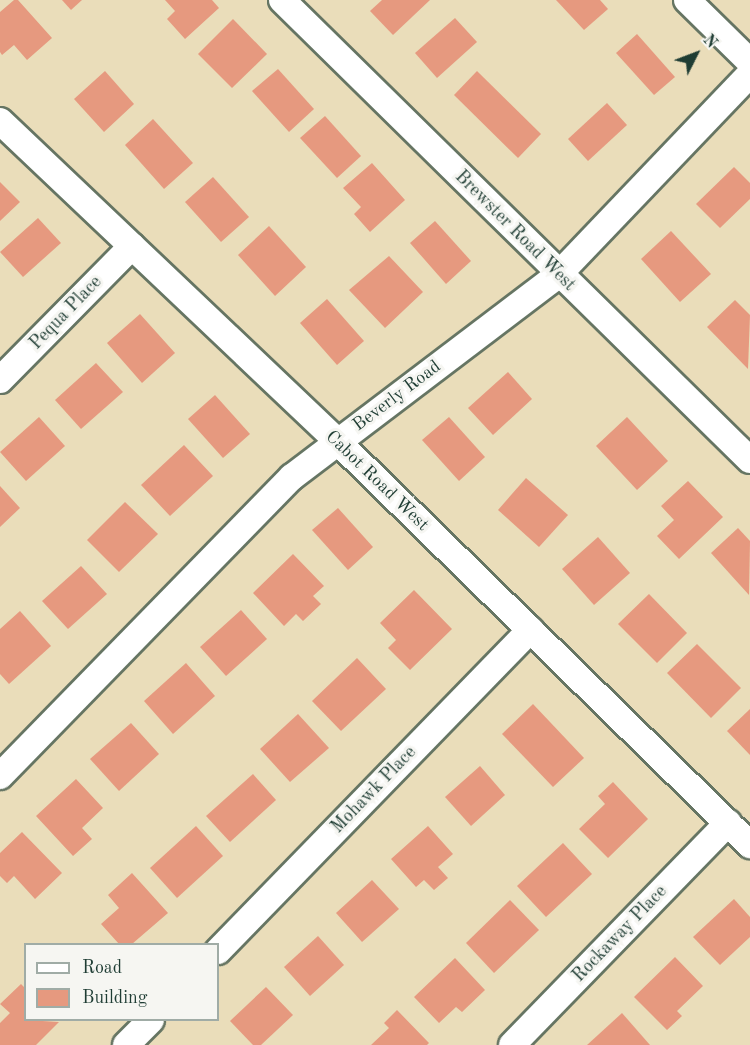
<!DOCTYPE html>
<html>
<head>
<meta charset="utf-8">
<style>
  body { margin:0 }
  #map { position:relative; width:750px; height:1045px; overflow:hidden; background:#eaddba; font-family:"Old Standard TT",serif }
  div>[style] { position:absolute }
  .building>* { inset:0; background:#e6997f }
  .roads { filter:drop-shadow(2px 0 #667563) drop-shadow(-2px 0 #667563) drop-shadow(0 2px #667563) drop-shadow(0 -2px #667563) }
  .minor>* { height:26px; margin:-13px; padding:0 13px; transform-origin:13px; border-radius:13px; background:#fff }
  span { translate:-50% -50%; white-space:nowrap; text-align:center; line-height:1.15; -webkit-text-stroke:6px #f6f6f2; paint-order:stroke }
  .street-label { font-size:18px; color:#1f3d34 }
  .legend { position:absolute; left:24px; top:943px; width:195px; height:78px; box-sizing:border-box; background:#f6f6f2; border:2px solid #a0aca6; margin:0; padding:8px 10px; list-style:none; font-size:18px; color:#1f3d34 }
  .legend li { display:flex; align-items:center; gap:12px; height:30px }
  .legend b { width:30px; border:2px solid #a0aca6 }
  .north { position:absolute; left:666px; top:24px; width:60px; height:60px; -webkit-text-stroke:4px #f6f6f2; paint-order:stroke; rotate:48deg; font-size:16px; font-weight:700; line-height:24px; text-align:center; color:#1f3d34 }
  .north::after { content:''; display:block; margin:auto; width:21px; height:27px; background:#1f3d34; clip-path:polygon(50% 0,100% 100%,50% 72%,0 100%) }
</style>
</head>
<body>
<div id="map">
  <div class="building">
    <div style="clip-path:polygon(14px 0,18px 0,52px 38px,27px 60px,14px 45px,2px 55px,0 52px,0 12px)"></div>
    <div style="clip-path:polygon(62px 0,82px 0,71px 10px)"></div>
    <div style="clip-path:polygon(165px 0,212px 0,219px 8px,185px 39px,167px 19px,175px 11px)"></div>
    <div style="clip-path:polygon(382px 0,430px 0,393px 35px,370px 11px)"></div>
    <div style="clip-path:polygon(556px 0,600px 0,608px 9px,584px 30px)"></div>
    <div style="clip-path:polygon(455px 18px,477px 42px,437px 78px,415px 53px)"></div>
    <div style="clip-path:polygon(233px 19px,267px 54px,232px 88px,198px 54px)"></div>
    <div style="clip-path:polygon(637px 34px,675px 77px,654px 95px,616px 53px)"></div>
    <div style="clip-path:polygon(278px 69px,314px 109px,289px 132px,252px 91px)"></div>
    <div style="clip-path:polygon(105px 71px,134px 104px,104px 132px,74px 99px)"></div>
    <div style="clip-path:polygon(477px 71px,541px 134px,518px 158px,454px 95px)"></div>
    <div style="clip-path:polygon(607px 103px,627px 125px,588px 161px,568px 139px)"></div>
    <div style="clip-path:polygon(325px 116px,361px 156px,337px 178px,300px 138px)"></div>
    <div style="clip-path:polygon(153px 119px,193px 163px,164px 189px,125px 145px)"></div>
    <div style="clip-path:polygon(372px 163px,405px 200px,370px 232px,354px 214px,361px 207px,343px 188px)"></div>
    <div style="clip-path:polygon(734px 167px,750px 183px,750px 199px,720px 228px,696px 204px)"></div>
    <div style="clip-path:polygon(213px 177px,249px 217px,221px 242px,185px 202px)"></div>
    <div style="clip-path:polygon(0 182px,20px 202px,0 221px)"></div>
    <div style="clip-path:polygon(38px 218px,61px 243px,23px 277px,0 252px)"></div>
    <div style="clip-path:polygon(435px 221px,471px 261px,446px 284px,410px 243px)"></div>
    <div style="clip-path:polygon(269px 226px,306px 267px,275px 296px,238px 255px)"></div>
    <div style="clip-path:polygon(671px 231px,711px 274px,680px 302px,641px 259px)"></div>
    <div style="clip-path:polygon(389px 256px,423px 292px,385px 328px,349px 290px)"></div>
    <div style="clip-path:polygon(327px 299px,364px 341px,337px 365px,300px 323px)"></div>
    <div style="clip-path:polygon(735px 300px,750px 315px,748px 369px,707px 327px)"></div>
    <div style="clip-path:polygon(140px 314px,175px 353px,142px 383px,107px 343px)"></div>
    <div style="clip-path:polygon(96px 363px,123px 392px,81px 429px,55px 400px)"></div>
    <div style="clip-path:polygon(508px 372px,532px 399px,493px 435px,468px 408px)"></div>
    <div style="clip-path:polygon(215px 395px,250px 434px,223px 458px,188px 419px)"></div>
    <div style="clip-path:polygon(39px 417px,65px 446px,26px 481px,0 452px)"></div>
    <div style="clip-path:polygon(449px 417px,485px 457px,459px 481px,422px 440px)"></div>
    <div style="clip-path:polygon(627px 417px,668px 461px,637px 490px,596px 446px)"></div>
    <div style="clip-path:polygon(184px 445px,213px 476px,170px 516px,141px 485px)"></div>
    <div style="clip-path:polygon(526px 478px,568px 515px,539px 547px,498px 510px)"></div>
    <div style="clip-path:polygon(688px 481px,723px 517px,679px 559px,657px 536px,674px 520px,661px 506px)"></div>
    <div style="clip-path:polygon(0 486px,20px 508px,0 527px)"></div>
    <div style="clip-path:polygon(125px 502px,158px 534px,119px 572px,87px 540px)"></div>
    <div style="clip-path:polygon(338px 508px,373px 547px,348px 570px,312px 530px)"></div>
    <div style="clip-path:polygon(738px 528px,750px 541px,749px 595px,711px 553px)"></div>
    <div style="clip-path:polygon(598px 537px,630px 573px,594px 605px,562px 569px)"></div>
    <div style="clip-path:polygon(293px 554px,324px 586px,313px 596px,321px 604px,303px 621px,296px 614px,284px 626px,253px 593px)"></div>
    <div style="clip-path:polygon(81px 566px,107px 594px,68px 629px,42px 601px)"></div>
    <div style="clip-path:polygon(414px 590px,452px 629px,410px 670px,388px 648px,396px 640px,380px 623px)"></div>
    <div style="clip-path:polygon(649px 594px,687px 633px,657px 663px,618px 624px)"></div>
    <div style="clip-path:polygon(241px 610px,267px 639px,226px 676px,200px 647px)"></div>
    <div style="clip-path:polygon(20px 611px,51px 646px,9px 684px,0 674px,0 629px)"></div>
    <div style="clip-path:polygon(697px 644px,741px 688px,711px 718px,667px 673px)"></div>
    <div style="clip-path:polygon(357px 658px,386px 689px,341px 731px,312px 701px)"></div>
    <div style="clip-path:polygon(186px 663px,215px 696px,173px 734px,144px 701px)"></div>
    <div style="clip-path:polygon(533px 704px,584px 758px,553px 787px,502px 734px)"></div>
    <div style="clip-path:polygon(750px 709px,750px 755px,727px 731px)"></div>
    <div style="clip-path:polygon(298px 714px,329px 748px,290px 782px,260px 749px)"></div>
    <div style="clip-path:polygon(131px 723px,159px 754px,119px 791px,90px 759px)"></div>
    <div style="clip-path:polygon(480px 766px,505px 795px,471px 826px,445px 797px)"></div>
    <div style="clip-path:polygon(253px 774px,276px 800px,230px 842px,206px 816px)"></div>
    <div style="clip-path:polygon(76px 779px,103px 808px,82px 828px,92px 839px,73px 856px,36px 816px)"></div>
    <div style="clip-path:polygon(613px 782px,648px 819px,608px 858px,579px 829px,605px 804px,598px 796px)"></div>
    <div style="clip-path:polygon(196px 826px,223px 856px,177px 898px,150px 868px)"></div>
    <div style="clip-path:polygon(428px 826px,453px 854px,438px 867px,448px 878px,434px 890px,424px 880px,416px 887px,391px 859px)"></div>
    <div style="clip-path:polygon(22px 832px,62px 873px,35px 899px,14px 876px,7px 883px,0 876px,0 853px)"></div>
    <div style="clip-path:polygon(563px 843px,592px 874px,546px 917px,517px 886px)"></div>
    <div style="clip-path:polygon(132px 873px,168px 913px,132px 944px,119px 944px,101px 924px,119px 908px,108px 895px)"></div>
    <div style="clip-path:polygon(372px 880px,399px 909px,362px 942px,336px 913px)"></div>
    <div style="clip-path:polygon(734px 899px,750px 917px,750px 937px,720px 965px,693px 937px)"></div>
    <div style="clip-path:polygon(510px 900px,539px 930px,494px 973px,466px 943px)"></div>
    <div style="clip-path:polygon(318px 936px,344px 965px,310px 996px,284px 967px)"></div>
    <div style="clip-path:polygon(675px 957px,703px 986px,677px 1011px,682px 1016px,667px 1030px,634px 997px)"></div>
    <div style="clip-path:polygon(455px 958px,485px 990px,462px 1012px,456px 1007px,439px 1023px,414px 997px)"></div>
    <div style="clip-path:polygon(21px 984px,26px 989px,26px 1020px,59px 1022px,36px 1045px,0 1045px,0 1023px,10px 1013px,0 1004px)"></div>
    <div style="clip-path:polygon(266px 987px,293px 1015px,261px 1045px,253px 1045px,230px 1021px)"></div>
    <div style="clip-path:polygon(397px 1010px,429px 1043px,427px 1045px,371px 1045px,389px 1028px,384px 1023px)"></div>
    <div style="clip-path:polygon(622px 1013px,650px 1045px,587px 1045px)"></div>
  </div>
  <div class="roads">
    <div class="minor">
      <div style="left:282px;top:0;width:656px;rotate:44.51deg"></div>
      <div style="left:687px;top:0;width:88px;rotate:44.5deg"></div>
      <div style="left:0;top:121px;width:465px;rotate:43.5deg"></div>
      <div style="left:337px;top:441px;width:578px;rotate:44.37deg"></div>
      <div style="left:0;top:380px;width:188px;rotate:-45.4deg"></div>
      <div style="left:0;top:776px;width:418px;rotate:-45.7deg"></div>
      <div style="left:292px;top:477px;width:335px;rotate:-37.2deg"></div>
      <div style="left:559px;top:274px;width:277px;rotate:-46.3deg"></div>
      <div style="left:218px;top:951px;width:448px;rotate:-45.8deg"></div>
      <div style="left:126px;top:1045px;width:35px;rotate:-45deg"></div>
      <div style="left:512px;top:1045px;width:310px;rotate:-45.8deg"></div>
    </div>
  </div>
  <div class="street-label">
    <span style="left:515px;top:231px;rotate:45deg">Brewster Road West</span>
    <span style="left:66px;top:313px;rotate:-46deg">Pequa Place</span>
    <span style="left:397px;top:396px;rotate:-37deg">Beverly Road</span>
    <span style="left:377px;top:481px;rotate:44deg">Cabot Road West</span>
    <span style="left:374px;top:790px;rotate:-46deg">Mohawk Place</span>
    <span style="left:620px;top:934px;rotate:-46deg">Rockaway Place</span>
  </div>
  <ul class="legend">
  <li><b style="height:8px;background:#fff"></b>Road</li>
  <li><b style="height:16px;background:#e6997f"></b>Building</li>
  </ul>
  <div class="north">N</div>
</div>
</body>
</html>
